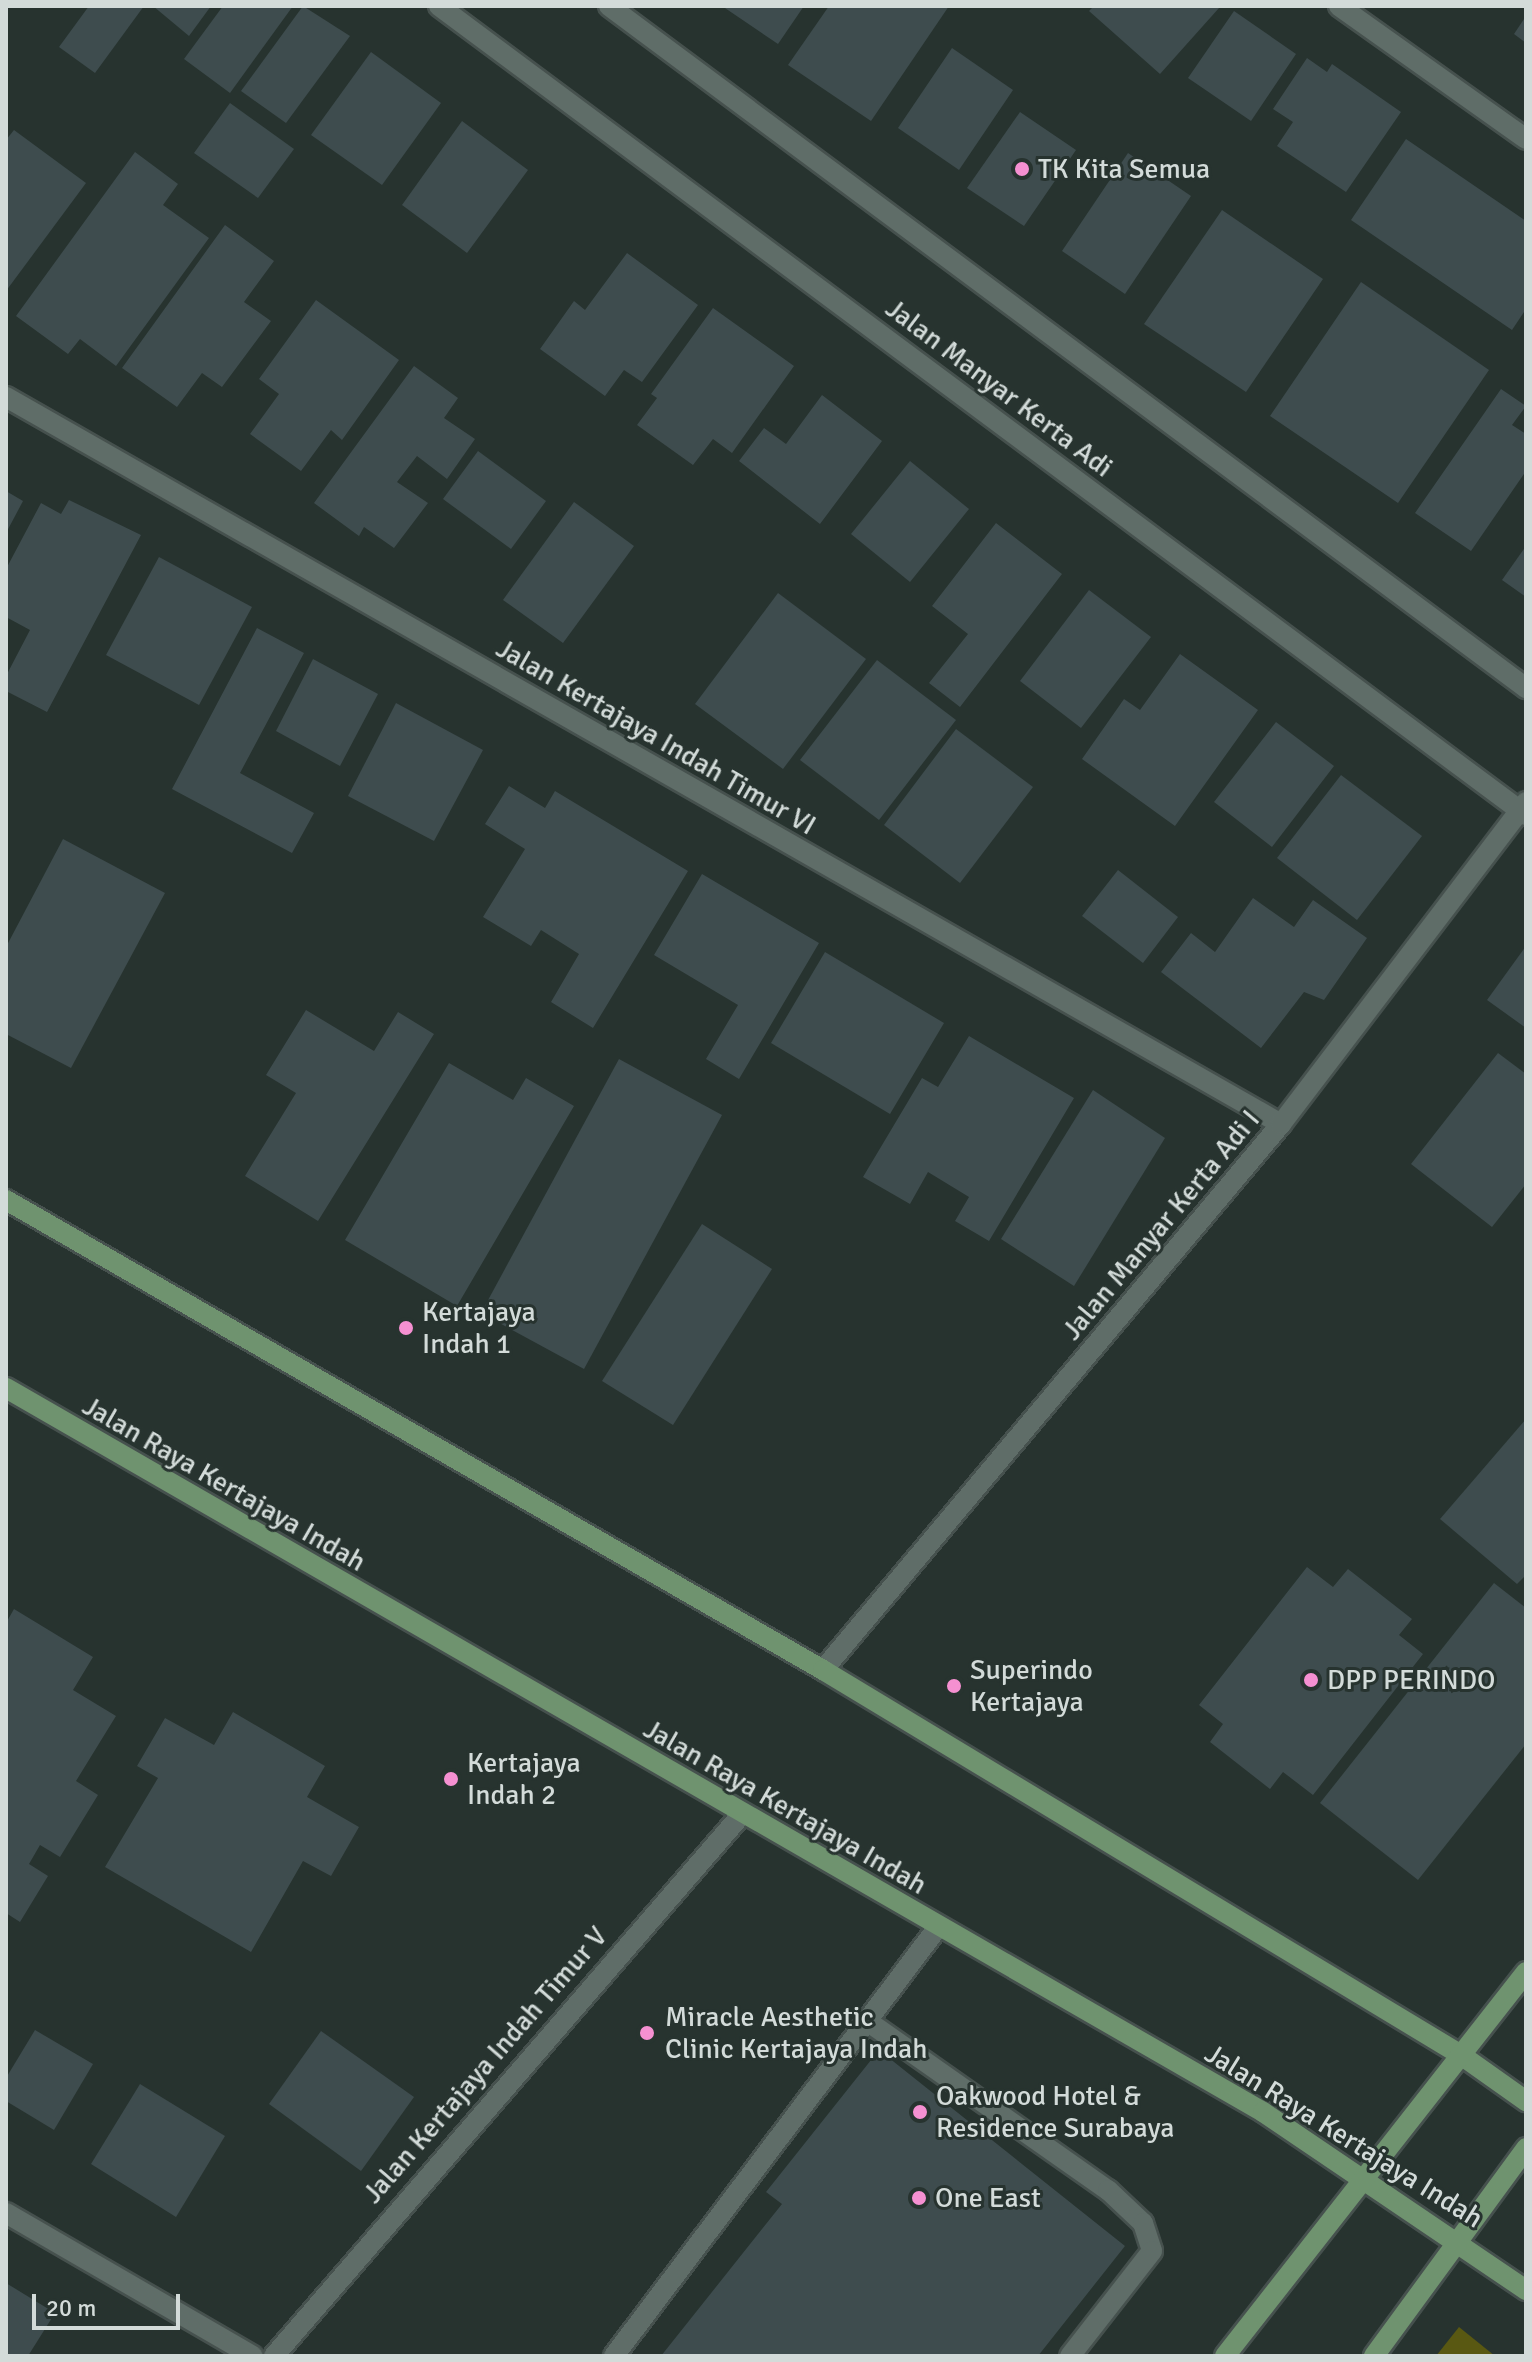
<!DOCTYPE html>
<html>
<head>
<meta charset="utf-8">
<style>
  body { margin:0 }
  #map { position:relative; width:1532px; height:2362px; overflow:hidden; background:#27332f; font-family:Signika,sans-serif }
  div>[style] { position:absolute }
  .green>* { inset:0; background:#595812 }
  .building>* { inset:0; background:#3e4c4e }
  .roads { filter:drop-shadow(2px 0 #46514e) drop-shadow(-2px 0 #46514e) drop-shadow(0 2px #46514e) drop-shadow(0 -2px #46514e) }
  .service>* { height:20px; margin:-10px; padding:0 10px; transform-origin:10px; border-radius:10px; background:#5f6d68 }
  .minor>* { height:20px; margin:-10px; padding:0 10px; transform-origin:10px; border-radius:10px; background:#5f6d68 }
  .primary>* { height:20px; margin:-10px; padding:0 10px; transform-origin:10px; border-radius:10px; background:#6f936f }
  .dots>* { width:22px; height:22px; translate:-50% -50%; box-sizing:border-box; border:4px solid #27332f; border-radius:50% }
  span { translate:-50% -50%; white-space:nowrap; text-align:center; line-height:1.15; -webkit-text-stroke:6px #27332f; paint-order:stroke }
  .poi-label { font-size:28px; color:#d3dbd9 }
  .left { translate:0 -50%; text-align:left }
  .street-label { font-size:28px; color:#d3dbd9 }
  .frame { position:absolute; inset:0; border:8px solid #d3dbd9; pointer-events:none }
  .scale { position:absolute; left:32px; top:2294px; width:148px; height:36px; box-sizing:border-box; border:4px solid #d3dbd9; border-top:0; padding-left:10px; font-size:24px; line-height:28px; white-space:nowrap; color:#d3dbd9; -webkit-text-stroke:6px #27332f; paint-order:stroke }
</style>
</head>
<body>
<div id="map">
  <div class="green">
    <div style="clip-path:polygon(1459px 2327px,1495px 2356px,1436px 2356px)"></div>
  </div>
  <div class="building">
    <div style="clip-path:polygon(89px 6px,144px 6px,95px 73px,59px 47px)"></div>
    <div style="clip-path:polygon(153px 6px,211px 6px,189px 36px)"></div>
    <div style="clip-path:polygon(223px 6px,293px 6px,230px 93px,184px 59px)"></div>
    <div style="clip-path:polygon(303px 6px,350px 36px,286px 123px,241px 91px)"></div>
    <div style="clip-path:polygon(722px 6px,804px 6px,778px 44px)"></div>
    <div style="clip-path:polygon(829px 6px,949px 6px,871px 121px,788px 65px)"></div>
    <div style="clip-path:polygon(1094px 6px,1217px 6px,1219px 8px,1160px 74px,1089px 11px)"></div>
    <div style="clip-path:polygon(1234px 11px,1296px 54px,1251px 121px,1188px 78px)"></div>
    <div style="clip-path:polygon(1526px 16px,1526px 43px,1514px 34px)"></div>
    <div style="clip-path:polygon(952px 48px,1013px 90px,959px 170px,898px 128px)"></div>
    <div style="clip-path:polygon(371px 52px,441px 103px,382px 185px,311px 135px)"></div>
    <div style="clip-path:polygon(1307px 58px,1327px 72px,1332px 64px,1401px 112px,1346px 192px,1277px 146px,1293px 122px,1273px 109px)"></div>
    <div style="clip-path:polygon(230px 103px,294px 149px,258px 198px,194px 153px)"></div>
    <div style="clip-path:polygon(1020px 112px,1076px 150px,1024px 226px,967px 188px)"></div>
    <div style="clip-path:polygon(462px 121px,528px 170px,467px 253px,402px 205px)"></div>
    <div style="clip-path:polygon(14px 130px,86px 183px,6px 291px,6px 140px)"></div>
    <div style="clip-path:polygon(1406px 139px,1526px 221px,1526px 309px,1512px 330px,1351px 220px)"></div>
    <div style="clip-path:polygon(135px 152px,178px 184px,163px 205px,209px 238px,116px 366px,80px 339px,68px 354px,16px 316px)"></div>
    <div style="clip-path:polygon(1128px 153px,1191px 196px,1125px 294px,1062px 251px)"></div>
    <div style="clip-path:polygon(1222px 210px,1323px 279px,1246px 392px,1144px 324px)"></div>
    <div style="clip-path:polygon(225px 225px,274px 261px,244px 302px,271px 321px,222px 387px,202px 373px,177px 407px,122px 368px)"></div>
    <div style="clip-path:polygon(627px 253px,698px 305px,642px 382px,624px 370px,605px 396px,540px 349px,574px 301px,585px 310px)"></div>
    <div style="clip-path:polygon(1361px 282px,1489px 370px,1398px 503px,1270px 416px)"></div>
    <div style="clip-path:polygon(316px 300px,399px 360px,342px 440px,331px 430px,301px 471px,250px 434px,279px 394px,259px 379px)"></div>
    <div style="clip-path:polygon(713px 308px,794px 366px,732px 453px,713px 439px,693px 465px,637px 425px,657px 398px,651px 394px)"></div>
    <div style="clip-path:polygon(414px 366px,458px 398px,444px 418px,475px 439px,447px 479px,417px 456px,397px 482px,428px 503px,394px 548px,364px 527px,359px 536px,314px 503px)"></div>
    <div style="clip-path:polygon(1501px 389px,1526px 406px,1512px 425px,1526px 434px,1526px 471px,1471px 551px,1415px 513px)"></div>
    <div style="clip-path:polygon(822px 395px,882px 441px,820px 524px,739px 461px,764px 428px,786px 444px)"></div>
    <div style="clip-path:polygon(478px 451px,546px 501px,511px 549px,443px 499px)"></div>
    <div style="clip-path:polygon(910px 461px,969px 509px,910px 582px,851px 534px)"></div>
    <div style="clip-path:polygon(6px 491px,23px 501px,6px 533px)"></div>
    <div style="clip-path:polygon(69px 500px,141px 535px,47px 712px,6px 691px,6px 676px,30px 630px,6px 617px,6px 569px,41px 503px,61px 514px)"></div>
    <div style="clip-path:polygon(574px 502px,634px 546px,563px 643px,503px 600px)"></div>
    <div style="clip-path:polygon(996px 523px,1062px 574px,960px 707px,929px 683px,968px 634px,932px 606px)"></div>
    <div style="clip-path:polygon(1526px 546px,1526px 597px,1502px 580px)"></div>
    <div style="clip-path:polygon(159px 557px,252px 607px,199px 705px,106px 655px)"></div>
    <div style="clip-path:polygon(1089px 590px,1151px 637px,1081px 728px,1020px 681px)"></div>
    <div style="clip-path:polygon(778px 593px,866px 659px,783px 769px,695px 704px)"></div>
    <div style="clip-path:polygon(257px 628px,304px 653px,240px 773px,314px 813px,292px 853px,172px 789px)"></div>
    <div style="clip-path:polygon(1180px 654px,1258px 710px,1175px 826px,1082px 759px,1124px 699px,1140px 710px)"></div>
    <div style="clip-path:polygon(313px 659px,378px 694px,340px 766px,276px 731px)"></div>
    <div style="clip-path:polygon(877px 660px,956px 720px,879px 820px,800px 760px)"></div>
    <div style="clip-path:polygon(396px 703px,483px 750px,434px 841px,348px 796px)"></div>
    <div style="clip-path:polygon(1276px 722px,1334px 766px,1272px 847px,1214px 802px)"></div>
    <div style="clip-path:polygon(956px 729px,1033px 787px,960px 883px,884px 825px)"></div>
    <div style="clip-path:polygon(1341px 775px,1422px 836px,1357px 920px,1277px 858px)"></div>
    <div style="clip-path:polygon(509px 786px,545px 808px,555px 791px,688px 871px,593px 1028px,551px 1002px,579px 954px,541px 930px,531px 946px,483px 917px,525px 849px,485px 824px)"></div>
    <div style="clip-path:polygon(63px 839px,165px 893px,71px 1068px,6px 1034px,6px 947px)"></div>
    <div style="clip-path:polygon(1118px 870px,1178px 917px,1143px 963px,1082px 916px)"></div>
    <div style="clip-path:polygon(702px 874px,819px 943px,739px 1079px,706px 1059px,738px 1005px,654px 955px)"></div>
    <div style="clip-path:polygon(1253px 898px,1294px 927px,1313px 900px,1367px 938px,1324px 1000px,1304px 992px,1261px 1048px,1161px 972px,1191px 933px,1215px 952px)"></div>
    <div style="clip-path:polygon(1526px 946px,1526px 1028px,1487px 1000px)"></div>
    <div style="clip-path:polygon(825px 952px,944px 1023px,890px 1114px,771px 1043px)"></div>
    <div style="clip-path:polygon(306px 1010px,374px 1051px,398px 1012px,434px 1034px,318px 1221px,245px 1176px,296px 1093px,266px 1075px)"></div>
    <div style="clip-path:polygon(969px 1036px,1074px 1098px,989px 1241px,955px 1221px,969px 1197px,928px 1172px,910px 1204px,863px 1177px,922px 1078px,938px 1087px)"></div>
    <div style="clip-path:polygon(1498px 1053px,1526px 1074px,1526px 1184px,1492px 1227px,1411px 1164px)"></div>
    <div style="clip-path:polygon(619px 1059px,722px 1115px,584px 1369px,481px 1313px)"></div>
    <div style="clip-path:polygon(449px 1063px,513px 1100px,526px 1078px,574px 1106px,457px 1306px,345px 1240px)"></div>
    <div style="clip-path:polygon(1093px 1090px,1165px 1138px,1074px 1286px,1001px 1239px)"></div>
    <div style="clip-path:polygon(702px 1224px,772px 1269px,673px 1425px,602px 1381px)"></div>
    <div style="clip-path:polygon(1526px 1419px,1526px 1575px,1517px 1584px,1440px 1519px)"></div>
    <div style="clip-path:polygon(1307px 1567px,1333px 1587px,1348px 1569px,1412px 1619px,1399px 1635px,1423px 1654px,1313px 1795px,1283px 1772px,1270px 1789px,1210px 1742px,1223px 1724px,1199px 1705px)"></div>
    <div style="clip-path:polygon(1494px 1583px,1526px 1608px,1526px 1744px,1418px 1880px,1320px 1803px)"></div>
    <div style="clip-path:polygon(14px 1609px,93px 1657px,73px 1690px,116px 1716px,76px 1781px,98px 1795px,60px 1857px,40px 1845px,29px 1864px,48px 1876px,20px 1922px,6px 1913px,6px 1623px)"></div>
    <div style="clip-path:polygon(233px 1712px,325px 1766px,307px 1797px,359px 1827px,331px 1876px,303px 1861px,251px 1952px,105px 1867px,158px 1778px,137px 1766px,165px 1718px,214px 1745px)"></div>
    <div style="clip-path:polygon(35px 2030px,93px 2064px,54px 2130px,6px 2101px,6px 2078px)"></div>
    <div style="clip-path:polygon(321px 2031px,414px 2097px,361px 2171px,269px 2104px)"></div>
    <div style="clip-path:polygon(879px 2050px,1125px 2246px,1038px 2356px,661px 2356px,782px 2204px,766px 2192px)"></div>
    <div style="clip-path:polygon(140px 2084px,225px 2136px,176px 2217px,91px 2164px)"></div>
    <div style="clip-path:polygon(6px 2283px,55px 2313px,28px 2356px,6px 2356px)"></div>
  </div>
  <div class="roads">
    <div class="service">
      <div style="left:870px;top:2023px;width:291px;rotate:35.1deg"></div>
      <div style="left:1108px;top:2190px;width:48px;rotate:43.3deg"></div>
      <div style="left:1143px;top:2223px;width:29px;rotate:72deg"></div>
      <div style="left:1152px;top:2251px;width:133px;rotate:128deg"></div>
      <div style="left:614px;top:2356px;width:538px;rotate:-52.94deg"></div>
    </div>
    <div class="minor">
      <div style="left:439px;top:6px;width:1355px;rotate:36.66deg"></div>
      <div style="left:609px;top:6px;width:1143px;rotate:36.64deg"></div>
      <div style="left:1339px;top:6px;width:229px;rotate:35.4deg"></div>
      <div style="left:6px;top:397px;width:1468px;rotate:29.69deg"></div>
      <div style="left:823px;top:1670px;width:713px;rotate:-50.01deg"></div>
      <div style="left:1281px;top:1124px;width:405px;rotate:-52.7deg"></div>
      <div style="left:6px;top:2213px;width:285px;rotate:30.1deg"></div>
      <div style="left:274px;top:2356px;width:716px;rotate:-49.19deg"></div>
    </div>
    <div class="primary">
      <div style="left:6px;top:1200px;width:943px;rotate:29.91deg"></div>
      <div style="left:823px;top:1670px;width:745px;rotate:31.11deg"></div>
      <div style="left:1461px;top:2055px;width:80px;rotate:35.3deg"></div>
      <div style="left:6px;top:1388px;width:1451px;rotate:29.94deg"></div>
      <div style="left:1263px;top:2112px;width:318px;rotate:34.1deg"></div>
      <div style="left:1225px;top:2356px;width:488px;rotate:-51.9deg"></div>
      <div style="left:1374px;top:2356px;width:258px;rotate:-53.8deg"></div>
    </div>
  </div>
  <div class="dots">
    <div style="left:1022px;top:169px;background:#f590d1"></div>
    <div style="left:406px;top:1328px;background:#f590d1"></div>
    <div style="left:1311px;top:1680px;background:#f590d1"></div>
    <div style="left:954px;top:1686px;background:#f590d1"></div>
    <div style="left:451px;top:1779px;background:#f590d1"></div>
    <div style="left:647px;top:2033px;background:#f590d1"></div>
    <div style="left:920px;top:2112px;background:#f590d1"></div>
    <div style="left:919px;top:2198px;background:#f590d1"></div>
  </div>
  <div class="poi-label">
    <span class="left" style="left:1038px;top:169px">TK Kita Semua</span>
    <span class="left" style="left:422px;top:1328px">Kertajaya<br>Indah 1</span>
    <span class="left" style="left:970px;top:1686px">Superindo<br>Kertajaya</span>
    <span class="left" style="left:1327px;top:1680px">DPP PERINDO</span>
    <span class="left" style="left:467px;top:1779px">Kertajaya<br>Indah 2</span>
    <span class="left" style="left:665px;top:2033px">Miracle Aesthetic<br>Clinic Kertajaya Indah</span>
    <span class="left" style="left:936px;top:2112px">Oakwood Hotel &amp;<br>Residence Surabaya</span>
    <span class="left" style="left:935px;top:2198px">One East</span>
  </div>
  <div class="street-label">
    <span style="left:999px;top:388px;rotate:37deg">Jalan Manyar Kerta Adi</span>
    <span style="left:656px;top:737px;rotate:30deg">Jalan Kertajaya Indah Timur VI</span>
    <span style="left:1161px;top:1225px;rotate:-50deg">Jalan Manyar Kerta Adi I</span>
    <span style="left:224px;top:1484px;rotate:30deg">Jalan Raya Kertajaya Indah</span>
    <span style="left:785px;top:1807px;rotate:30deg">Jalan Raya Kertajaya Indah</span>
    <span style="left:485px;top:2065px;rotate:-49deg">Jalan Kertajaya Indah Timur V</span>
    <span style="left:1344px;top:2136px;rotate:32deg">Jalan Raya Kertajaya Indah</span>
  </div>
  <div class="frame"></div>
  <div class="scale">20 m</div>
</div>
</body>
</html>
